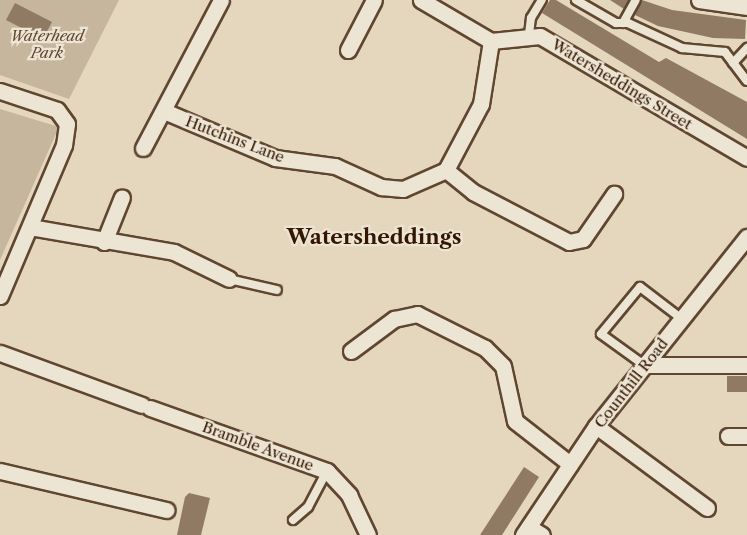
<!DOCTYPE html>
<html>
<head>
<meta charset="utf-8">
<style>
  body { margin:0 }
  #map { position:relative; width:747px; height:535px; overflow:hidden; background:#e4d7bd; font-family:"Libre Caslon Text",serif }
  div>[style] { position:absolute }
  .green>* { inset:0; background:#c6b69d }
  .building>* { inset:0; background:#907a63 }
  .roads { filter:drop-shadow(2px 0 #604630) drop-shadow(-2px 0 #604630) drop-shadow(0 2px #604630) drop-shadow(0 -2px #604630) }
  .service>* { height:8px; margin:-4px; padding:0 4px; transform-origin:4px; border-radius:4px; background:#ede5d4 }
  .minor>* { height:15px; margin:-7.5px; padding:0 7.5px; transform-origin:7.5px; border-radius:7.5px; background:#ede5d4 }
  span { translate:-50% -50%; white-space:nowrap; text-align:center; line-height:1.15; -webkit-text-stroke:4.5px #ede5d4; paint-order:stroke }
  .park-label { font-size:15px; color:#604630; font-style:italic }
  .street-label { font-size:15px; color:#341601 }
  .district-label { font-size:21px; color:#341601; font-weight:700 }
</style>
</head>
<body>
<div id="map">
  <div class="green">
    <div style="clip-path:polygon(0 0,119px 0,69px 99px,0 75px)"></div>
    <div style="clip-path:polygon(0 109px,59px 127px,0 260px)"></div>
  </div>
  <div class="building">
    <div style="clip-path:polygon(550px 0,556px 0,659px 62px,666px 58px,747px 102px,747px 139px,542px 13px)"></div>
    <div style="clip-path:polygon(610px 0,629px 0,624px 9px)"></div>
    <div style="clip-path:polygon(642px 0,672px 10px,746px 20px,745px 39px,713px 38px,658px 26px,635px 15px)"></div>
    <div style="clip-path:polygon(15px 3px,52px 22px,43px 39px,6px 20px)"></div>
    <div style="clip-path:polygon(727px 376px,747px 376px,747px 392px,727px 392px)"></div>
    <div style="clip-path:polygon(524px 467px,539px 477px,502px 535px,480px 535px)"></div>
    <div style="clip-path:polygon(189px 493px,210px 498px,201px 535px,177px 535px,185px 497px)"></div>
  </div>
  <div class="roads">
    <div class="service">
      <div style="left:576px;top:0;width:46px;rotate:29.9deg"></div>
      <div style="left:616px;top:23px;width:12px"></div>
      <div style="left:628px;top:23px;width:60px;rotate:24.8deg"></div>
      <div style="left:682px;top:48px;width:43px;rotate:5.3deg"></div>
      <div style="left:725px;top:52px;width:36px;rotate:53deg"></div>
      <div style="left:623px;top:23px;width:26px;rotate:-61deg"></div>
      <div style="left:529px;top:34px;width:16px;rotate:-83deg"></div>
      <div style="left:531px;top:18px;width:21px;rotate:-59deg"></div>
      <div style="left:733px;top:63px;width:21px;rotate:-47deg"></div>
      <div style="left:229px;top:279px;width:49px;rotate:12.9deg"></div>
      <div style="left:644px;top:365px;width:53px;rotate:-144.2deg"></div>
      <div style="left:601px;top:334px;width:61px;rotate:-50.3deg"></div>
      <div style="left:640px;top:287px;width:53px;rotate:37.3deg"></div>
      <div style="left:293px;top:520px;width:20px;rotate:-41deg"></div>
      <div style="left:308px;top:507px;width:41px;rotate:-62.2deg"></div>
    </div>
    <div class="minor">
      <div style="left:421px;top:0;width:81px;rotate:30.4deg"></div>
      <div style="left:699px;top:0;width:49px;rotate:8.3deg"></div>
      <div style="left:491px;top:41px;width:49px;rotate:-5.8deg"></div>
      <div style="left:540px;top:36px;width:240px;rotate:30.5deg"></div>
      <div style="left:348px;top:50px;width:56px;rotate:-62.5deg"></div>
      <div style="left:0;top:91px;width:60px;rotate:18.4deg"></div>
      <div style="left:57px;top:110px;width:17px;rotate:54deg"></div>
      <div style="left:67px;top:124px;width:21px;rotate:98deg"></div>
      <div style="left:64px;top:145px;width:164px;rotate:113deg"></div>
      <div style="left:164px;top:111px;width:121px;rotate:22.9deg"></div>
      <div style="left:275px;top:158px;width:61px;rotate:7.6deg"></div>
      <div style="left:335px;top:166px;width:51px;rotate:24.5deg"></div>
      <div style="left:381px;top:187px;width:22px;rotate:5deg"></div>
      <div style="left:403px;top:189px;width:47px;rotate:-23.8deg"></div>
      <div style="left:446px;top:170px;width:75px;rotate:-62.1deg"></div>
      <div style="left:481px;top:104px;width:64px;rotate:-81deg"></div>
      <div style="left:143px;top:148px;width:167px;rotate:-62.2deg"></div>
      <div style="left:446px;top:170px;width:35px;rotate:39deg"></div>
      <div style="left:473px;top:192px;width:108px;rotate:27.5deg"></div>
      <div style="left:569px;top:242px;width:14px;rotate:-12deg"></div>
      <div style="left:583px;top:239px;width:55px;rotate:-55.4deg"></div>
      <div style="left:30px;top:227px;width:146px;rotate:9.8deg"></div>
      <div style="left:174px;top:252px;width:61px;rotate:26.1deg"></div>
      <div style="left:104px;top:242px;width:48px;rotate:-68.2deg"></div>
      <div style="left:351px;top:351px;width:54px;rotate:-36.7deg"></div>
      <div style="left:394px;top:319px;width:24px;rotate:-12deg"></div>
      <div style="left:417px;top:314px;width:76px;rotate:26.6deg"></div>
      <div style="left:485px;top:348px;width:25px;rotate:45deg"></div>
      <div style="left:503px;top:366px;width:56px;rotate:77.7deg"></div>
      <div style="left:515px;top:421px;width:70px;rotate:38deg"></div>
      <div style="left:0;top:353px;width:151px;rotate:20.1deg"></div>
      <div style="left:644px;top:365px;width:103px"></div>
      <div style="left:150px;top:408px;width:188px;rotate:19.6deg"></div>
      <div style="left:327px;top:471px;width:33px;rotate:47deg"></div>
      <div style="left:349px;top:495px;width:44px;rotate:64.6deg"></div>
      <div style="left:596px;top:426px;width:138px;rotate:36.5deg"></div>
      <div style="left:728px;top:436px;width:19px"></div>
      <div style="left:0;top:471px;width:171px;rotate:13.2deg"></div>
      <div style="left:529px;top:527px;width:15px;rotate:32deg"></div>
      <div style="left:523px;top:535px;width:131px;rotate:-56.2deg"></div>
      <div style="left:596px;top:426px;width:242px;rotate:-51.4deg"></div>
    </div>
  </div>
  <div class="park-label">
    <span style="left:47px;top:44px">Waterhead<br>Park</span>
  </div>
  <div class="street-label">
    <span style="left:622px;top:84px;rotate:31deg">Watersheddings Street</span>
    <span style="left:235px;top:139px;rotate:21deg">Hutchins Lane</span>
    <span style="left:631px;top:383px;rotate:-52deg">Counthill Road</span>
    <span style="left:258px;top:446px;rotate:20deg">Bramble Avenue</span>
  </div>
  <div class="district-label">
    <span style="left:374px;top:237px">Watersheddings</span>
  </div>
</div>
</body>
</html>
